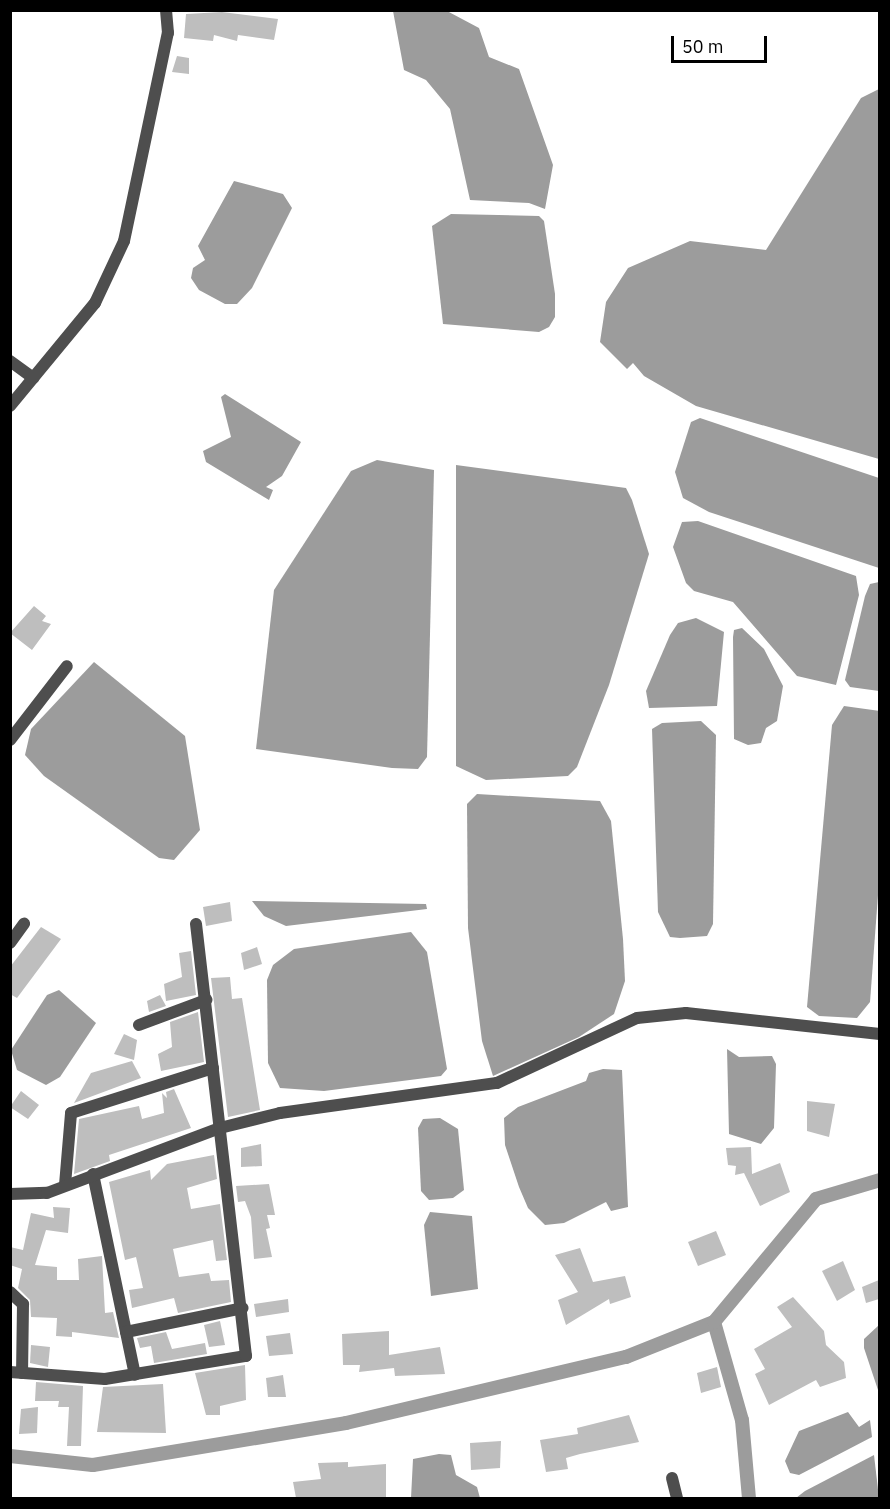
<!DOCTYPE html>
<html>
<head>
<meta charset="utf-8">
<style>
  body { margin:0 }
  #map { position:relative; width:890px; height:1509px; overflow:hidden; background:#fff; font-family:"IBM Plex Sans",sans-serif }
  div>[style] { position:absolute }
  .water>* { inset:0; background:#9c9c9c }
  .canal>* { height:14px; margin:-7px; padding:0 7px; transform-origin:7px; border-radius:7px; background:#9c9c9c }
  .building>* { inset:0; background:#bebebe }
  .minor>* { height:12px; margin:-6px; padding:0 6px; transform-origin:6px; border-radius:6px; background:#4e4e4e }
  .tertiary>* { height:12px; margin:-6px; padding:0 6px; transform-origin:6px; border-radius:6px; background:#4e4e4e }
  span { translate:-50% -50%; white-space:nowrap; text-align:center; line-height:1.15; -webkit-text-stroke:5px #fff; paint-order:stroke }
  .frame { position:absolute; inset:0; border:12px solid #000; pointer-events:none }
  .scale { position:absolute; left:671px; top:36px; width:96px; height:27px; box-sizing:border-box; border:3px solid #000; border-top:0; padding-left:8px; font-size:18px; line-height:21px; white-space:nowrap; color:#000; -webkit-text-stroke:4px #fff; paint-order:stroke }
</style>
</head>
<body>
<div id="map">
  <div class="water">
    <div style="clip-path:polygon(393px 11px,447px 11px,479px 28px,489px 57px,519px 69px,553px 165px,545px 209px,529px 203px,470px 200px,450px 109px,426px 80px,404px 70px)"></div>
    <div style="clip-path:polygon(879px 89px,879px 459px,696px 406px,644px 376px,633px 363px,627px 369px,600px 342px,606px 302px,628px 268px,690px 241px,766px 250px,861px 98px)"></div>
    <div style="clip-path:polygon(234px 181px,283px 194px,292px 208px,252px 288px,237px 304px,225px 304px,199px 290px,191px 278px,193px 268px,205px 260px,198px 246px)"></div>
    <div style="clip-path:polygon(451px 214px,539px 216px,544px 221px,555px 294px,555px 317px,549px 327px,539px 332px,443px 324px,432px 226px)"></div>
    <div style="clip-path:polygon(225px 394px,301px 442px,282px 476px,266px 487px,273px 490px,269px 500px,206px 462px,203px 451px,231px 437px,221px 397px)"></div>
    <div style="clip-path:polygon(700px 418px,879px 478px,879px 568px,709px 512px,683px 498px,675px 472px,691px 422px)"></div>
    <div style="clip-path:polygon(377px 460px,434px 470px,427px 757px,418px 769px,392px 768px,256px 749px,274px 590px,351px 471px)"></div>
    <div style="clip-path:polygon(456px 465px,626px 488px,632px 500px,649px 554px,609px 685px,577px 767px,568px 776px,486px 780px,456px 766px)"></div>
    <div style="clip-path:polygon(698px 521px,856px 576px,859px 595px,836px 685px,797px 676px,733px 602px,694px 591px,686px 583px,673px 547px,682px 522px)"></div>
    <div style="clip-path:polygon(879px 582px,880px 582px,879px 691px,850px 687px,845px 680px,865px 596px,870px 584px)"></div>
    <div style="clip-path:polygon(696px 618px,724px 632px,717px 706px,649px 708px,646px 691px,670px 635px,678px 623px)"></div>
    <div style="clip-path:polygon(742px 628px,764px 649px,783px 686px,777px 721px,766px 728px,761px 743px,748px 745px,734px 739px,733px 637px,734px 630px)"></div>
    <div style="clip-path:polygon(94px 662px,185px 736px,200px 830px,174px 860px,159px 858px,44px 776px,25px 755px,31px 729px)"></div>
    <div style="clip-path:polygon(844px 706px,880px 711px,879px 882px,870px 1002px,857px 1018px,819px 1016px,807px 1007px,832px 725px)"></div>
    <div style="clip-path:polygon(701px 721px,716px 735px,713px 924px,707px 936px,680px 938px,670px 937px,658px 912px,652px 729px,662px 723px)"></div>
    <div style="clip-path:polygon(477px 794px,600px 801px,611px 821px,623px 939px,625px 981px,614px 1014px,579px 1037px,493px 1076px,482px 1041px,468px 928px,467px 804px)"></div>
    <div style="clip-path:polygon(252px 901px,426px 904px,427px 909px,286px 926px,264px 916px)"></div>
    <div style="clip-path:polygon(411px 932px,427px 952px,447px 1069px,441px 1076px,324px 1091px,280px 1088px,268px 1063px,267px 980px,273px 965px,294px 949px)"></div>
    <div style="clip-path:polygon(59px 990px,96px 1023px,60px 1077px,46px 1085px,17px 1070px,11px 1050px,47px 995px)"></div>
    <div style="clip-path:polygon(727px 1049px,739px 1057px,772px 1056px,776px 1064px,774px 1128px,761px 1144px,729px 1134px)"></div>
    <div style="clip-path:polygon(603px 1069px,622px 1070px,628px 1207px,611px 1211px,606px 1202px,564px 1223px,545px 1225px,528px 1208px,519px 1187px,505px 1145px,504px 1118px,518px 1107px,586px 1081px,589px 1073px)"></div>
    <div style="clip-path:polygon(440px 1118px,458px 1129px,464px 1190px,453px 1198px,429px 1200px,421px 1191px,418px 1128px,423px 1119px)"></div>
    <div style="clip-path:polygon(430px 1212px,472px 1216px,478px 1289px,431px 1296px,424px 1225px)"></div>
    <div style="clip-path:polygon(879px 1325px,880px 1325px,879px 1393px,864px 1348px,864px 1339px)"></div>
    <div style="clip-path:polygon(848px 1412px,859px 1427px,870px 1420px,872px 1437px,799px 1475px,790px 1473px,785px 1461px,799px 1431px)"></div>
    <div style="clip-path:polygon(439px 1454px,451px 1455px,456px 1475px,477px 1487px,480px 1498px,411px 1498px,413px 1459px)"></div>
    <div style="clip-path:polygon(874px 1455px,879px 1498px,796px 1498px,805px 1491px)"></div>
  </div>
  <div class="canal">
    <div style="left:714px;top:1322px;width:102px;rotate:74.1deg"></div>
    <div style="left:742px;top:1420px;width:78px;rotate:84.9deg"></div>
    <div style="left:10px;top:1456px;width:83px;rotate:6.2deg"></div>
    <div style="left:93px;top:1465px;width:256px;rotate:-9.4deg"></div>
    <div style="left:346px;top:1423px;width:288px;rotate:-13.3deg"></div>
    <div style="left:626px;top:1357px;width:95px;rotate:-21.7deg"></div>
    <div style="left:714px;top:1322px;width:160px;rotate:-50.3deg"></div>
    <div style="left:816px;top:1199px;width:67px;rotate:-16.5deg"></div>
  </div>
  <div class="building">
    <div style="clip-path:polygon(222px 12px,278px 19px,274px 40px,238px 35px,237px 41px,214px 35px,213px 41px,184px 38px,186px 14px)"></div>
    <div style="clip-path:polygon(177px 56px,189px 58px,189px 74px,172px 72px)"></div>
    <div style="clip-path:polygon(34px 606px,46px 616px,42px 621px,51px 624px,32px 650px,10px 633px)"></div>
    <div style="clip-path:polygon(230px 902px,232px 921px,206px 926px,203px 907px)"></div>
    <div style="clip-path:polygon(41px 927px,61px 939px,17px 998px,10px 994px,10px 967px)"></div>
    <div style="clip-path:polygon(257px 947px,262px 964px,244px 970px,241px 953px)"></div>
    <div style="clip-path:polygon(191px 951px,196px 995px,166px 1001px,164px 984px,182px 977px,179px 953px)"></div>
    <div style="clip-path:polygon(230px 977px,232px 999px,242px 998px,260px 1110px,228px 1117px,211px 978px)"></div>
    <div style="clip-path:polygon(160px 995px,166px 1006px,149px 1012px,147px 1001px)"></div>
    <div style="clip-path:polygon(198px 1012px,204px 1062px,161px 1071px,158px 1054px,172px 1047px,170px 1022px)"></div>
    <div style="clip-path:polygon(124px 1034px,137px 1040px,134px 1060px,114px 1054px)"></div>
    <div style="clip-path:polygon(132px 1061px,141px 1078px,74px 1103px,91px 1073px)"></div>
    <div style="clip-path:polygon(174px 1089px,191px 1128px,109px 1155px,110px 1161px,74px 1174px,79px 1119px,139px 1106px,142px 1119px,164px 1113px,162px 1093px,167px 1098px,166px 1092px)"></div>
    <div style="clip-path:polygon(21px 1091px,39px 1105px,28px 1119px,10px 1107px)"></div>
    <div style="clip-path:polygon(807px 1101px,835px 1104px,829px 1137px,807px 1131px)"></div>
    <div style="clip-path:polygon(261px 1144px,262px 1166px,241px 1167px,241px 1148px)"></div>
    <div style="clip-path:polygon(751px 1147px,752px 1174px,780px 1163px,790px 1192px,760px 1206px,744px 1173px,735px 1175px,736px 1166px,728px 1165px,726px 1148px)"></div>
    <div style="clip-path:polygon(214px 1155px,217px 1179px,187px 1188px,191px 1209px,220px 1204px,227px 1260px,216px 1261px,213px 1240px,173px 1249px,179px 1277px,209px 1273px,211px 1281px,229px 1280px,231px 1302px,178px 1313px,174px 1298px,132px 1308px,129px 1290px,143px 1288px,136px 1257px,125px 1260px,109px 1182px,150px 1170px,151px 1180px,167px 1164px)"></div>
    <div style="clip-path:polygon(269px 1184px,275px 1215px,267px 1215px,270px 1228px,266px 1229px,272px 1257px,254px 1259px,251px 1217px,245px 1201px,238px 1202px,236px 1186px)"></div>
    <div style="clip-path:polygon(53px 1207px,70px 1208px,68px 1233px,46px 1230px,35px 1265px,57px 1267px,57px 1280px,79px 1280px,78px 1259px,102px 1256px,105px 1313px,113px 1312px,119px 1338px,72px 1332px,72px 1337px,56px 1336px,57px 1318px,31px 1317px,30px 1300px,18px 1288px,22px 1269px,10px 1265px,10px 1247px,23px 1250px,31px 1213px,54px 1218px)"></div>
    <div style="clip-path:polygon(716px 1231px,726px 1255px,698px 1266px,688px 1242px)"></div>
    <div style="clip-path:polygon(580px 1248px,593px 1282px,625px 1276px,631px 1297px,610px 1304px,609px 1299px,566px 1325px,558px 1300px,578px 1292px,555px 1255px)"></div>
    <div style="clip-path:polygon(843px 1261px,855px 1290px,837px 1301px,822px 1271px)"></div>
    <div style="clip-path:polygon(879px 1280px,879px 1299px,866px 1303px,862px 1287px)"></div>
    <div style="clip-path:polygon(793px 1297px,824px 1331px,826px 1345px,844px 1362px,846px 1378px,820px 1387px,816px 1380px,769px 1405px,755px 1374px,765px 1369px,754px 1349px,792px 1327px,777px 1307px)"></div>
    <div style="clip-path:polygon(288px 1299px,289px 1312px,256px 1317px,254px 1304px)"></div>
    <div style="clip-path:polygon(220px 1321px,225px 1345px,209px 1347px,204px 1325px)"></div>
    <div style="clip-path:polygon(389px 1331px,389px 1355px,440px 1347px,445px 1374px,395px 1376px,394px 1368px,359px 1372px,360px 1365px,343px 1365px,342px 1334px)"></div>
    <div style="clip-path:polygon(166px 1332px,172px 1349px,205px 1343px,207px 1354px,154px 1363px,151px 1346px,140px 1348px,137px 1338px)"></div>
    <div style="clip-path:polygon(290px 1333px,293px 1354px,269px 1356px,266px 1336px)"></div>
    <div style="clip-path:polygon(31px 1345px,50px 1347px,48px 1367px,30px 1363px)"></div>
    <div style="clip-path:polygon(245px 1365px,246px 1400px,220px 1406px,220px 1415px,206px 1415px,195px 1373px)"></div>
    <div style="clip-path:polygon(717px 1367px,721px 1387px,701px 1393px,697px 1373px)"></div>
    <div style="clip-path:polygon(283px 1375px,286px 1397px,268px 1397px,266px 1378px)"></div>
    <div style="clip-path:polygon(36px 1382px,83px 1386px,81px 1446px,67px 1446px,69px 1407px,58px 1407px,59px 1401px,35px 1401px)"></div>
    <div style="clip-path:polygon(163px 1384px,166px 1433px,97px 1432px,103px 1387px)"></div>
    <div style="clip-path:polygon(38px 1407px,37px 1433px,19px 1434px,21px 1409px)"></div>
    <div style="clip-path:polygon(629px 1415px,639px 1442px,580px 1454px,566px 1458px,568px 1469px,546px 1472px,540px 1440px,578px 1434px,577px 1428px)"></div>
    <div style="clip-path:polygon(501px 1441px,500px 1468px,471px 1470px,470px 1443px)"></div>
    <div style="clip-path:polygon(348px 1462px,348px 1467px,386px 1464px,386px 1498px,296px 1498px,293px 1482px,321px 1479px,318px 1463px)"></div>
  </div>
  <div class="minor">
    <div style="left:10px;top:361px;width:29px;rotate:36deg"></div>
    <div style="left:10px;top:740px;width:93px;rotate:-52.4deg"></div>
    <div style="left:10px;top:943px;width:24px;rotate:-54deg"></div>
    <div style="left:139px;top:1025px;width:72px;rotate:-20.5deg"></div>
    <div style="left:93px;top:1174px;width:205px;rotate:78.2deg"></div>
    <div style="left:65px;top:1185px;width:72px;rotate:-85.2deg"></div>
    <div style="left:71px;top:1113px;width:149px;rotate:-17.6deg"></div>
    <div style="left:10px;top:1292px;width:18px;rotate:43deg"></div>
    <div style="left:23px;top:1304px;width:69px;rotate:90.8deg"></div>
    <div style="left:126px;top:1332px;width:119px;rotate:-11.6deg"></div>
    <div style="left:10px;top:1372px;width:95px;rotate:4.2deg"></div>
    <div style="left:105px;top:1379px;width:143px;rotate:-9.3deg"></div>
    <div style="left:246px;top:1356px;width:435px;rotate:-96.6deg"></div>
    <div style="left:672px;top:1478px;width:21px;rotate:76deg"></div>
  </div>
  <div class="tertiary">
    <div style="left:10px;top:406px;width:134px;rotate:-50.5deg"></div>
    <div style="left:95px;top:303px;width:68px;rotate:-64.9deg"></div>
    <div style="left:124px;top:241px;width:213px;rotate:-78.1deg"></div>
    <div style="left:168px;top:33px;width:23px;rotate:-95deg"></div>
    <div style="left:10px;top:1194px;width:37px;rotate:-2deg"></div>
    <div style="left:47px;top:1193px;width:185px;rotate:-20.6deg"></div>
    <div style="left:220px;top:1128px;width:62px;rotate:-14deg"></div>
    <div style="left:280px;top:1113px;width:219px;rotate:-7.9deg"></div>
    <div style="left:497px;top:1083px;width:154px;rotate:-24.9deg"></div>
    <div style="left:637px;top:1018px;width:49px;rotate:-5.8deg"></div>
    <div style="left:686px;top:1013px;width:195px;rotate:6.2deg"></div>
  </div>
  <div class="frame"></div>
  <div class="scale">50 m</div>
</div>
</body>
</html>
